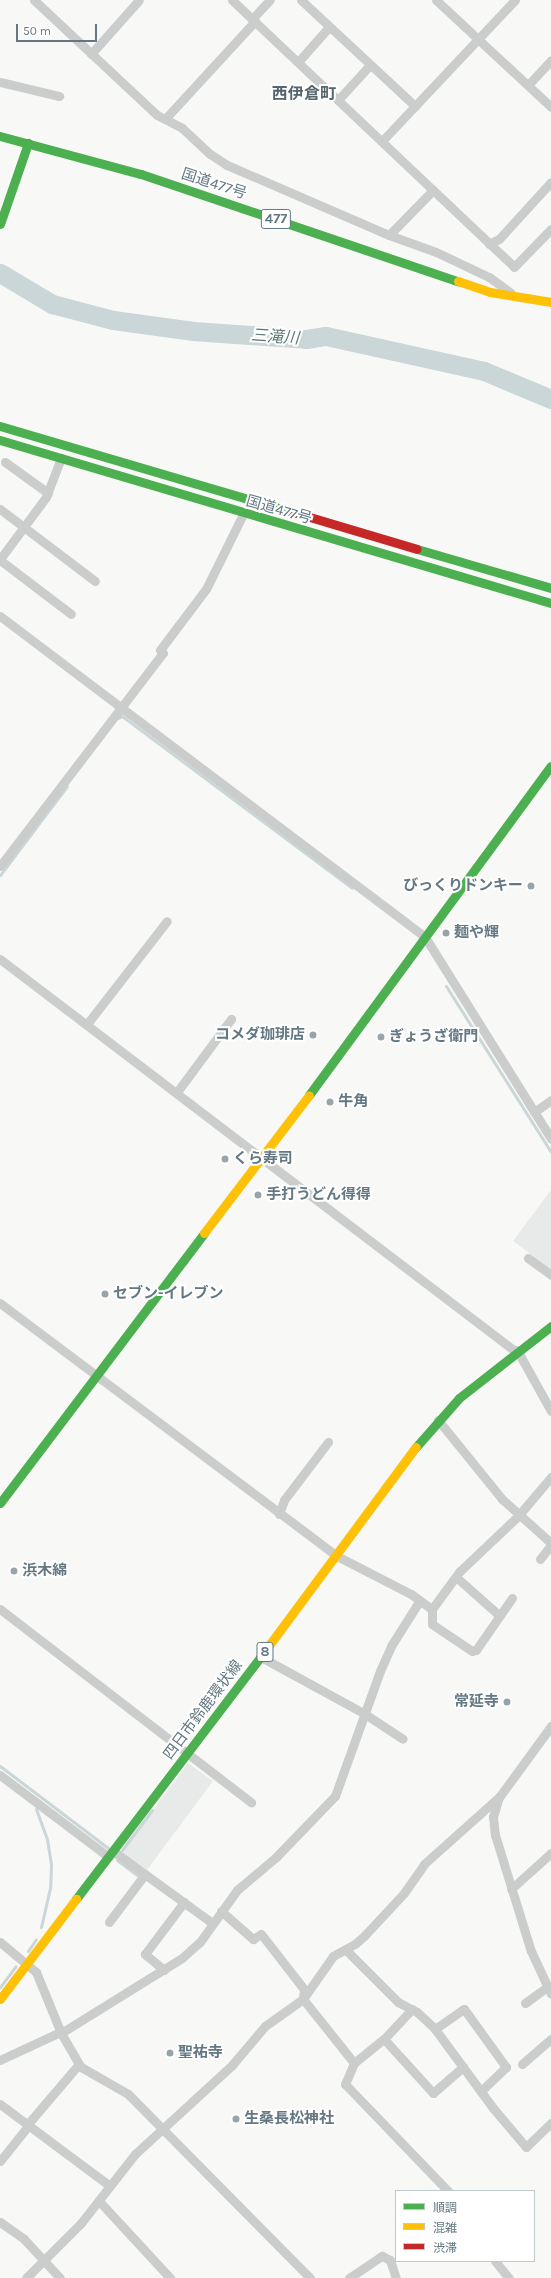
<!DOCTYPE html>
<html>
<head>
<meta charset="utf-8">
<style>
  body { margin:0 }
  #map { position:relative; width:551px; height:2278px; overflow:hidden; background:#f8f8f7; font-family:Karla,"Noto Sans JP",sans-serif }
  div>[style] { position:absolute }
  .built>* { inset:0; background:#e8eae9 }
  .stream>* { height:3px; margin:-1.5px; padding:0 1.5px; transform-origin:1.5px; border-radius:1.5px; background:#cad6d7 }
  .river>* { height:19px; margin:-9.5px; padding:0 9.5px; transform-origin:9.5px; border-radius:9.5px; background:#cad6d7 }
  .street>* { height:9px; margin:-4.5px; padding:0 4.5px; transform-origin:4.5px; border-radius:4.5px; background:#cbcdcd }
  .fast>* { height:9px; margin:-4.5px; padding:0 4.5px; transform-origin:4.5px; border-radius:4.5px; background:#4caf50 }
  .slow>* { height:9px; margin:-4.5px; padding:0 4.5px; transform-origin:4.5px; border-radius:4.5px; background:#ffc107 }
  .jam>* { height:9px; margin:-4.5px; padding:0 4.5px; transform-origin:4.5px; border-radius:4.5px; background:#c62828 }
  .dots>* { width:11px; height:11px; translate:-50% -50%; box-sizing:border-box; border:2px solid #fff; border-radius:50% }
  span { translate:-50% -50%; white-space:nowrap; text-align:center; line-height:1.15; -webkit-text-stroke:4px #fff; paint-order:stroke }
  .shield-label span { padding:1px 3px; background:#fff; border:1px solid; border-radius:3px; -webkit-text-stroke-width:0 }
  .shield-label { font-size:14px; color:#637882; font-weight:700 }
  .street-label { font-size:15px; color:#637882 }
  .poi-label { font-size:15px; color:#637882; font-weight:700 }
  .right { translate:-100% -50%; text-align:right }
  .left { translate:0 -50%; text-align:left }
  .neighbourhood-label { font-size:16px; color:#55656d; font-weight:700 }
  .water-label { font-size:16px; color:#5e787c; font-style:italic }
  .legend { position:absolute; left:395px; top:2190px; width:140px; height:72px; box-sizing:border-box; background:#fff; border:1px solid #c1c9cd; margin:0; padding:5px 7px; list-style:none; font-size:12px; color:#637882 }
  .legend li { display:flex; align-items:center; gap:8px; height:20px }
  .legend b { width:20px; border:1px solid #c1c9cd }
  .scale { position:absolute; left:16px; top:24px; width:81px; height:18px; box-sizing:border-box; border:2px solid #637882; border-top:0; padding-left:5px; font-size:12px; line-height:14px; white-space:nowrap; color:#637882; -webkit-text-stroke:3px #fff; paint-order:stroke }
</style>
</head>
<body>
<div id="map">
  <div class="built">
    <div style="clip-path:polygon(551px 1190px,551px 1269px,513px 1241px)"></div>
    <div style="clip-path:polygon(188px 1763px,213px 1781px,147px 1870px,122px 1852px)"></div>
  </div>
  <div class="stream">
    <div style="left:118px;top:718px;width:4px;rotate:-27deg"></div>
    <div style="left:122px;top:716px;width:287px;rotate:36.8deg"></div>
    <div style="left:0;top:875px;width:111px;rotate:-53deg"></div>
    <div style="left:446px;top:986px;width:196px;rotate:57.7deg"></div>
    <div style="left:0;top:1766px;width:136px;rotate:37.2deg"></div>
    <div style="left:36px;top:1809px;width:32px;rotate:70deg"></div>
    <div style="left:47px;top:1839px;width:26px;rotate:81deg"></div>
    <div style="left:51px;top:1865px;width:23px;rotate:92deg"></div>
    <div style="left:50px;top:1888px;width:40px;rotate:103deg"></div>
    <div style="left:122px;top:1850px;width:50px;rotate:-53.1deg"></div>
    <div style="left:117px;top:1860px;width:25px;rotate:37deg"></div>
    <div style="left:28px;top:1951px;width:14px;rotate:-56deg"></div>
    <div style="left:0;top:1987px;width:26px;rotate:-53deg"></div>
  </div>
  <div class="river">
    <div style="left:0;top:273px;width:61px;rotate:30.8deg"></div>
    <div style="left:52px;top:304px;width:63px;rotate:14.7deg"></div>
    <div style="left:113px;top:320px;width:81px;rotate:7.8deg"></div>
    <div style="left:193px;top:331px;width:113px;rotate:4deg"></div>
    <div style="left:306px;top:339px;width:20px;rotate:-9deg"></div>
    <div style="left:326px;top:336px;width:162px;rotate:12.5deg"></div>
    <div style="left:484px;top:371px;width:73px;rotate:22.7deg"></div>
  </div>
  <div class="street">
    <div style="left:34px;top:0;width:168px;rotate:43.1deg"></div>
    <div style="left:157px;top:115px;width:28px;rotate:27deg"></div>
    <div style="left:182px;top:128px;width:38px;rotate:43deg"></div>
    <div style="left:210px;top:154px;width:20px;rotate:33deg"></div>
    <div style="left:227px;top:165px;width:176px;rotate:23.4deg"></div>
    <div style="left:389px;top:235px;width:63px;rotate:-45.6deg"></div>
    <div style="left:232px;top:0;width:388px;rotate:43.4deg"></div>
    <div style="left:514px;top:267px;width:53px;rotate:-45.8deg"></div>
    <div style="left:301px;top:0;width:156px;rotate:42.9deg"></div>
    <div style="left:436px;top:0;width:157px;rotate:42.9deg"></div>
    <div style="left:252px;top:19px;width:26px;rotate:-47deg"></div>
    <div style="left:91px;top:54px;width:72px;rotate:-48.4deg"></div>
    <div style="left:298px;top:62px;width:47px;rotate:-48.5deg"></div>
    <div style="left:0;top:82px;width:61px;rotate:13.3deg"></div>
    <div style="left:528px;top:85px;width:34px;rotate:-47deg"></div>
    <div style="left:338px;top:100px;width:47px;rotate:-47.6deg"></div>
    <div style="left:165px;top:119px;width:133px;rotate:-47.4deg"></div>
    <div style="left:382px;top:141px;width:194px;rotate:-46.7deg"></div>
    <div style="left:389px;top:235px;width:50px;rotate:19.9deg"></div>
    <div style="left:436px;top:252px;width:59px;rotate:25.3deg"></div>
    <div style="left:489px;top:277px;width:27px;rotate:36deg"></div>
    <div style="left:489px;top:244px;width:11px;rotate:-27deg"></div>
    <div style="left:499px;top:239px;width:77px;rotate:-47.6deg"></div>
    <div style="left:5px;top:462px;width:53px;rotate:35.8deg"></div>
    <div style="left:0;top:509px;width:119px;rotate:37.2deg"></div>
    <div style="left:0;top:559px;width:77px;rotate:-53.4deg"></div>
    <div style="left:46px;top:497px;width:42px;rotate:-69deg"></div>
    <div style="left:0;top:560px;width:89px;rotate:37.3deg"></div>
    <div style="left:0;top:616px;width:533px;rotate:37.06deg"></div>
    <div style="left:425px;top:937px;width:238px;rotate:58deg"></div>
    <div style="left:0;top:866px;width:268px;rotate:-52.6deg"></div>
    <div style="left:163px;top:653px;width:4px;rotate:-135deg"></div>
    <div style="left:160px;top:650px;width:76px;rotate:-53deg"></div>
    <div style="left:206px;top:589px;width:84px;rotate:-63.7deg"></div>
    <div style="left:0;top:959px;width:647px;rotate:37.28deg"></div>
    <div style="left:87px;top:1024px;width:130px;rotate:-52.2deg"></div>
    <div style="left:177px;top:1092px;width:91px;rotate:-53.5deg"></div>
    <div style="left:534px;top:1112px;width:21px;rotate:-35deg"></div>
    <div style="left:528px;top:1258px;width:29px;rotate:36deg"></div>
    <div style="left:0;top:1303px;width:421px;rotate:36.9deg"></div>
    <div style="left:337px;top:1556px;width:83px;rotate:27.2deg"></div>
    <div style="left:411px;top:1594px;width:26px;rotate:36deg"></div>
    <div style="left:517px;top:1350px;width:70px;rotate:60.9deg"></div>
    <div style="left:438px;top:1420px;width:102px;rotate:51deg"></div>
    <div style="left:502px;top:1499px;width:66px;rotate:41.9deg"></div>
    <div style="left:279px;top:1514px;width:15px;rotate:-70deg"></div>
    <div style="left:284px;top:1500px;width:73px;rotate:-52.8deg"></div>
    <div style="left:540px;top:1559px;width:18px;rotate:-52deg"></div>
    <div style="left:456px;top:1577px;width:57px;rotate:41.5deg"></div>
    <div style="left:512px;top:1598px;width:63px;rotate:124.7deg"></div>
    <div style="left:476px;top:1650px;width:4px;rotate:166deg"></div>
    <div style="left:472px;top:1651px;width:48px;rotate:-146deg"></div>
    <div style="left:432px;top:1624px;width:15px;rotate:-90deg"></div>
    <div style="left:432px;top:1609px;width:46px;rotate:-53.9deg"></div>
    <div style="left:459px;top:1572px;width:81px;rotate:-43.5deg"></div>
    <div style="left:518px;top:1516px;width:51px;rotate:-49.8deg"></div>
    <div style="left:0;top:1609px;width:317px;rotate:37.6deg"></div>
    <div style="left:261px;top:1657px;width:119px;rotate:28.7deg"></div>
    <div style="left:365px;top:1714px;width:45px;rotate:33.3deg"></div>
    <div style="left:0;top:1775px;width:136px;rotate:37deg"></div>
    <div style="left:499px;top:1797px;width:21px;rotate:107deg"></div>
    <div style="left:493px;top:1817px;width:18px;rotate:84deg"></div>
    <div style="left:495px;top:1835px;width:121px;rotate:72.8deg"></div>
    <div style="left:531px;top:1951px;width:47px;rotate:65.1deg"></div>
    <div style="left:113px;top:1851px;width:122px;rotate:36deg"></div>
    <div style="left:511px;top:1889px;width:54px;rotate:-42deg"></div>
    <div style="left:221px;top:1911px;width:43px;rotate:41.2deg"></div>
    <div style="left:253px;top:1939px;width:9px;rotate:-32deg"></div>
    <div style="left:261px;top:1934px;width:34px;rotate:52deg"></div>
    <div style="left:282px;top:1961px;width:36px;rotate:52deg"></div>
    <div style="left:304px;top:1989px;width:10px;rotate:96deg"></div>
    <div style="left:303px;top:1999px;width:82px;rotate:51.4deg"></div>
    <div style="left:354px;top:2063px;width:23px;rotate:113deg"></div>
    <div style="left:345px;top:2084px;width:149px;rotate:46.1deg"></div>
    <div style="left:109px;top:1922px;width:60px;rotate:-53.1deg"></div>
    <div style="left:0;top:1942px;width:47px;rotate:39.8deg"></div>
    <div style="left:36px;top:1972px;width:66px;rotate:67.7deg"></div>
    <div style="left:61px;top:2033px;width:39px;rotate:60deg"></div>
    <div style="left:81px;top:2067px;width:54px;rotate:29.9deg"></div>
    <div style="left:128px;top:2094px;width:259px;rotate:45.3deg"></div>
    <div style="left:346px;top:1950px;width:74px;rotate:45deg"></div>
    <div style="left:398px;top:2002px;width:21px;rotate:28deg"></div>
    <div style="left:417px;top:2012px;width:25px;rotate:43deg"></div>
    <div style="left:435px;top:2029px;width:98px;rotate:53.7deg"></div>
    <div style="left:493px;top:2108px;width:51px;rotate:49.8deg"></div>
    <div style="left:526px;top:2147px;width:35px;rotate:-44deg"></div>
    <div style="left:164px;top:1970px;width:25px;rotate:-140deg"></div>
    <div style="left:145px;top:1954px;width:65px;rotate:-53.1deg"></div>
    <div style="left:525px;top:2003px;width:27px;rotate:-36deg"></div>
    <div style="left:435px;top:2029px;width:35px;rotate:-35deg"></div>
    <div style="left:464px;top:2009px;width:72px;rotate:54.1deg"></div>
    <div style="left:506px;top:2067px;width:35px;rotate:136deg"></div>
    <div style="left:61px;top:2033px;width:142px;rotate:-31.8deg"></div>
    <div style="left:182px;top:1958px;width:24px;rotate:-42deg"></div>
    <div style="left:200px;top:1942px;width:64px;rotate:-54.6deg"></div>
    <div style="left:237px;top:1890px;width:51px;rotate:-40.2deg"></div>
    <div style="left:276px;top:1857px;width:85px;rotate:-46deg"></div>
    <div style="left:335px;top:1796px;width:133px;rotate:-70.2deg"></div>
    <div style="left:380px;top:1671px;width:27px;rotate:-66deg"></div>
    <div style="left:391px;top:1646px;width:54px;rotate:-57.8deg"></div>
    <div style="left:384px;top:2039px;width:73px;rotate:47.8deg"></div>
    <div style="left:433px;top:2093px;width:40px;rotate:-41deg"></div>
    <div style="left:0;top:2060px;width:66px;rotate:-25deg"></div>
    <div style="left:354px;top:2063px;width:38px;rotate:-39deg"></div>
    <div style="left:384px;top:2039px;width:41px;rotate:-47deg"></div>
    <div style="left:522px;top:2064px;width:38px;rotate:-41deg"></div>
    <div style="left:0;top:2104px;width:137px;rotate:36.7deg"></div>
    <div style="left:27px;top:2125px;width:80px;rotate:-49.6deg"></div>
    <div style="left:0;top:2161px;width:45px;rotate:-51.3deg"></div>
    <div style="left:99px;top:2201px;width:105px;rotate:47.3deg"></div>
    <div style="left:0;top:2222px;width:29px;rotate:35deg"></div>
    <div style="left:24px;top:2239px;width:53px;rotate:47.3deg"></div>
    <div style="left:495px;top:2261px;width:22px;rotate:51deg"></div>
    <div style="left:26px;top:2278px;width:78px;rotate:-45deg"></div>
    <div style="left:81px;top:2223px;width:88px;rotate:-52deg"></div>
    <div style="left:135px;top:2154px;width:132px;rotate:-42.5deg"></div>
    <div style="left:232px;top:2065px;width:51px;rotate:-49.8deg"></div>
    <div style="left:265px;top:2026px;width:47px;rotate:-35.4deg"></div>
    <div style="left:303px;top:1999px;width:52px;rotate:-55.1deg"></div>
    <div style="left:333px;top:1956px;width:25px;rotate:-29deg"></div>
    <div style="left:355px;top:1944px;width:13px;rotate:-42deg"></div>
    <div style="left:365px;top:1935px;width:57px;rotate:-47.1deg"></div>
    <div style="left:404px;top:1893px;width:35px;rotate:-55deg"></div>
    <div style="left:424px;top:1864px;width:102px;rotate:-41.8deg"></div>
    <div style="left:500px;top:1796px;width:87px;rotate:-53.9deg"></div>
    <div style="left:349px;top:2278px;width:40px;rotate:-34deg"></div>
    <div style="left:382px;top:2256px;width:9px;rotate:27deg"></div>
    <div style="left:390px;top:2260px;width:19px;rotate:72deg"></div>
  </div>
  <div class="fast">
    <div style="left:0;top:136px;width:146px;rotate:15.1deg"></div>
    <div style="left:141px;top:174px;width:335px;rotate:18.7deg"></div>
    <div style="left:0;top:224px;width:86px;rotate:-70.9deg"></div>
    <div style="left:0;top:426px;width:305px;rotate:16.4deg"></div>
    <div style="left:0;top:440px;width:575px;rotate:16.48deg"></div>
    <div style="left:417px;top:549px;width:140px;rotate:16.2deg"></div>
    <div style="left:309px;top:1095px;width:408px;rotate:-53.7deg"></div>
    <div style="left:416px;top:1447px;width:65px;rotate:-48.7deg"></div>
    <div style="left:459px;top:1398px;width:117px;rotate:-38deg"></div>
    <div style="left:0;top:1503px;width:338px;rotate:-52.9deg"></div>
    <div style="left:76px;top:1899px;width:315px;rotate:-52.7deg"></div>
  </div>
  <div class="slow">
    <div style="left:458px;top:281px;width:34px;rotate:19deg"></div>
    <div style="left:490px;top:292px;width:62px;rotate:9.3deg"></div>
    <div style="left:204px;top:1233px;width:173px;rotate:-52.7deg"></div>
    <div style="left:267px;top:1648px;width:250px;rotate:-53.5deg"></div>
    <div style="left:0;top:1999px;width:126px;rotate:-52.8deg"></div>
  </div>
  <div class="jam">
    <div style="left:293px;top:512px;width:129px;rotate:16.6deg"></div>
  </div>
  <div class="dots">
    <div style="left:531px;top:886px;background:#97a5ab"></div>
    <div style="left:446px;top:933px;background:#97a5ab"></div>
    <div style="left:313px;top:1035px;background:#97a5ab"></div>
    <div style="left:381px;top:1037px;background:#97a5ab"></div>
    <div style="left:330px;top:1102px;background:#97a5ab"></div>
    <div style="left:225px;top:1159px;background:#97a5ab"></div>
    <div style="left:258px;top:1195px;background:#97a5ab"></div>
    <div style="left:105px;top:1294px;background:#97a5ab"></div>
    <div style="left:14px;top:1571px;background:#97a5ab"></div>
    <div style="left:507px;top:1702px;background:#97a5ab"></div>
    <div style="left:170px;top:2053px;background:#97a5ab"></div>
    <div style="left:236px;top:2119px;background:#97a5ab"></div>
  </div>
  <div class="shield-label">
    <span style="left:276px;top:219px">477</span>
    <span style="left:265px;top:1652px">8</span>
  </div>
  <div class="street-label">
    <span style="left:214px;top:184px;rotate:18deg">国道477号</span>
    <span style="left:279px;top:510px;rotate:16deg">国道477号</span>
    <span style="left:203px;top:1710px;rotate:-53deg">四日市鈴鹿環状線</span>
  </div>
  <div class="poi-label">
    <span class="right" style="left:523px;top:886px">びっくりドンキー</span>
    <span class="left" style="left:454px;top:933px">麺や輝</span>
    <span class="right" style="left:305px;top:1035px">コメダ珈琲店</span>
    <span class="left" style="left:389px;top:1037px">ぎょうざ衛門</span>
    <span class="left" style="left:338px;top:1102px">牛角</span>
    <span class="left" style="left:233px;top:1159px">くら寿司</span>
    <span class="left" style="left:266px;top:1195px">手打うどん得得</span>
    <span class="left" style="left:113px;top:1294px">セブン-イレブン</span>
    <span class="left" style="left:22px;top:1571px">浜木綿</span>
    <span class="right" style="left:499px;top:1702px">常延寺</span>
    <span class="left" style="left:178px;top:2053px">聖祐寺</span>
    <span class="left" style="left:244px;top:2119px">生桑長松神社</span>
  </div>
  <div class="neighbourhood-label">
    <span style="left:304px;top:94px">西伊倉町</span>
  </div>
  <div class="water-label">
    <span style="left:275px;top:337px;rotate:4deg">三滝川</span>
  </div>
  <ul class="legend">
  <li><b style="height:5px;background:#4caf50"></b>順調</li>
  <li><b style="height:5px;background:#ffc107"></b>混雑</li>
  <li><b style="height:5px;background:#c62828"></b>渋滞</li>
  </ul>
  <div class="scale">50 m</div>
</div>
</body>
</html>
